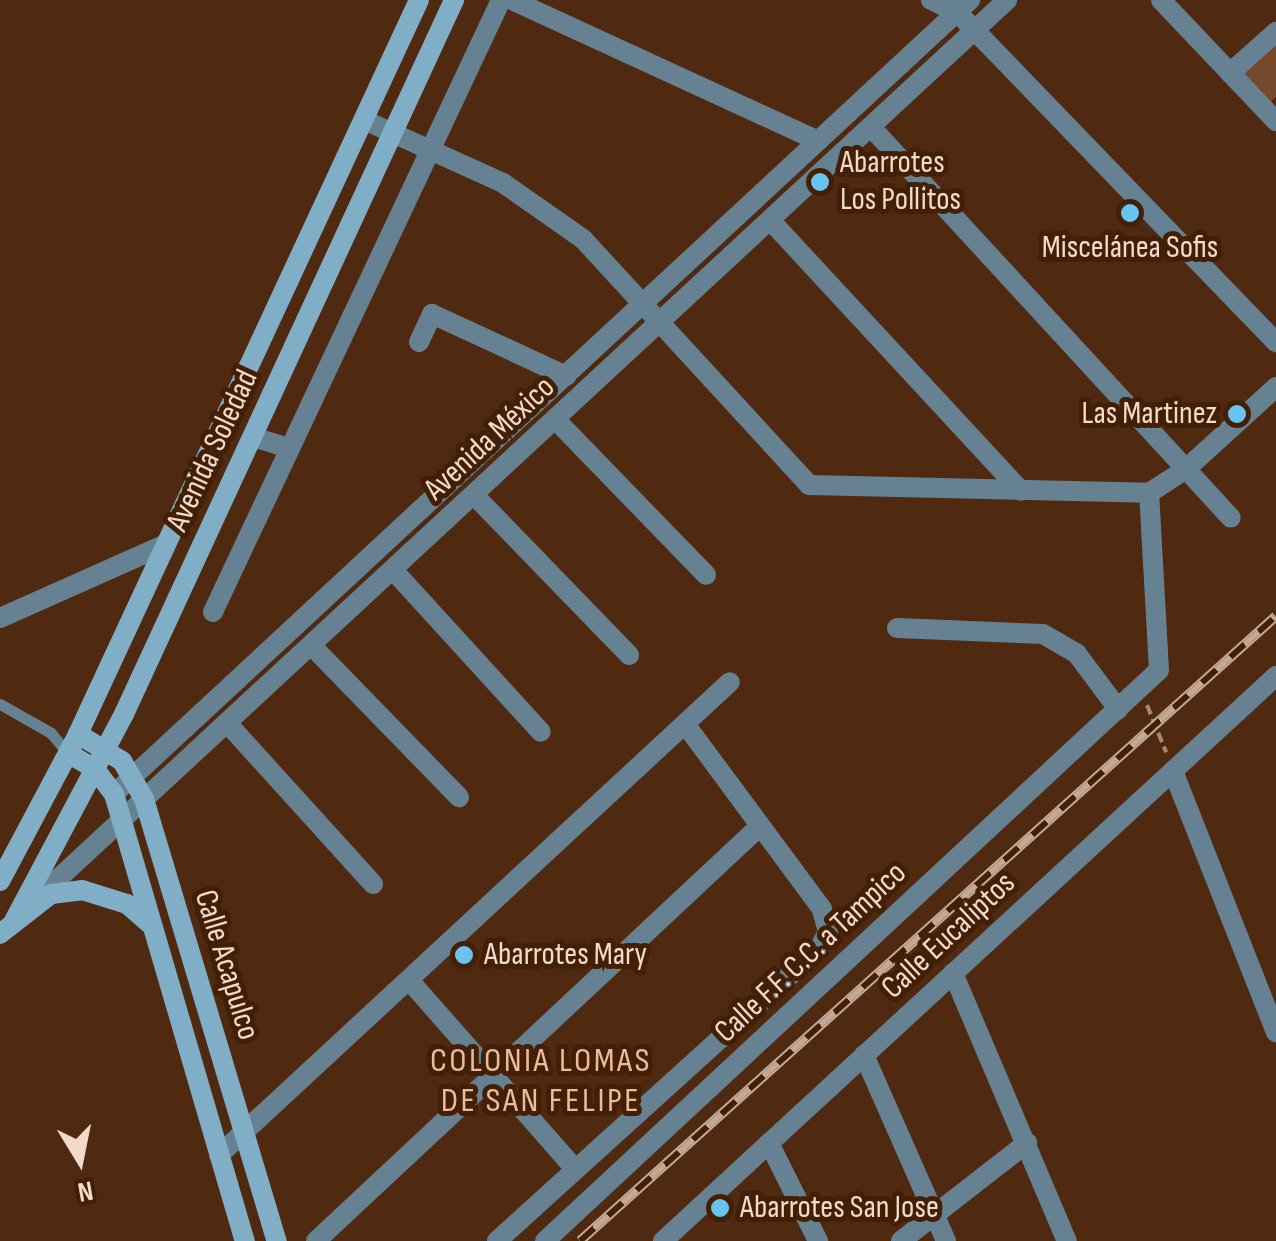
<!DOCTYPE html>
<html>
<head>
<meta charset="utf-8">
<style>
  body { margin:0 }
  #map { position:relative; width:1276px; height:1241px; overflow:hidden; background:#4f2910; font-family:"Sofia Sans Condensed",sans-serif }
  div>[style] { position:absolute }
  .green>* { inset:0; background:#75492c }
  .path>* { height:4px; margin-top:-2px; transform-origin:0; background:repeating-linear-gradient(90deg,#a88a76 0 10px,transparent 0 15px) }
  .lane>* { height:11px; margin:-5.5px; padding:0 5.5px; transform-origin:5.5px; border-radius:5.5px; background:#668292 }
  .street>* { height:20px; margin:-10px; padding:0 10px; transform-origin:10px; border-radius:10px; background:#668292 }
  .secondary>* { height:20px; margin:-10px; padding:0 10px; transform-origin:10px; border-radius:10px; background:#81aec7 }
  .rail>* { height:10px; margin-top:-5px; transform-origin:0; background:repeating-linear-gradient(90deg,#431f05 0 19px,#c4a896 0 38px); box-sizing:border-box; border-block:2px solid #c4a896 }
  .dots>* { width:28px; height:28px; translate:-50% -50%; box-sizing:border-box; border:5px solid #431f05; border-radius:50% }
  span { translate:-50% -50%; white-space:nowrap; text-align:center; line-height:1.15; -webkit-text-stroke:10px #431f05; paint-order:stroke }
  .poi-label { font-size:32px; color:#f3dbcc }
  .left { translate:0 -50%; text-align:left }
  .right { translate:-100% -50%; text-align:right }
  .street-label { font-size:32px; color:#f3dbcc }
  .neighbourhood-label { font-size:35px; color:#ebbb9f; letter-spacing:2.5px }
  .north { position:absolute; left:30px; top:1111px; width:100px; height:100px; -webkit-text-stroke:8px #431f05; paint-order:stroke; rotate:170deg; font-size:28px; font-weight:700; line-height:40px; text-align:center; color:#f3dbcc }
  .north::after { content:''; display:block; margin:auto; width:35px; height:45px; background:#f3dbcc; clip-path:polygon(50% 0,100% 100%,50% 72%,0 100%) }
</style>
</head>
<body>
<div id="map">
  <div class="green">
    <div style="clip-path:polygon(1276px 38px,1276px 97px,1267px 105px,1238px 72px)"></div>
  </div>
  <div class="path">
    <div style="left:1147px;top:705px;width:51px;rotate:68deg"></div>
  </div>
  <div class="lane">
    <div style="left:0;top:704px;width:59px;rotate:29.6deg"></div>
    <div style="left:51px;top:733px;width:26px;rotate:50deg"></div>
  </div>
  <div class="street">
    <div style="left:512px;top:0;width:337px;rotate:24.7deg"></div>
    <div style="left:931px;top:0;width:29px;rotate:25deg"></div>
    <div style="left:957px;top:12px;width:459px;rotate:46deg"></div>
    <div style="left:1161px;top:0;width:167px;rotate:46.5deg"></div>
    <div style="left:1230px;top:73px;width:62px;rotate:-41.7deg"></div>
    <div style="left:364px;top:120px;width:153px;rotate:24.4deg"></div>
    <div style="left:503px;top:183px;width:98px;rotate:35deg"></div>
    <div style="left:583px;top:239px;width:334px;rotate:47.4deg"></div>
    <div style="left:809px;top:485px;width:340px;rotate:1.3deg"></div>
    <div style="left:1149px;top:493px;width:44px;rotate:-33deg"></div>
    <div style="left:1186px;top:469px;width:122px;rotate:-42.3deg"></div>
    <div style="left:871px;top:127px;width:531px;rotate:47.36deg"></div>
    <div style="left:770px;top:220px;width:369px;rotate:47.2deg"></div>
    <div style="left:419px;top:342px;width:31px;rotate:-65deg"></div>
    <div style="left:432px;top:314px;width:148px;rotate:24.8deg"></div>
    <div style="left:555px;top:419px;width:217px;rotate:45.9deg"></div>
    <div style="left:253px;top:437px;width:38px;rotate:17deg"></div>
    <div style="left:474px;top:495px;width:223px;rotate:45.9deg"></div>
    <div style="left:393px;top:570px;width:219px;rotate:47.6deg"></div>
    <div style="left:213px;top:612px;width:676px;rotate:-64.8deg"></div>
    <div style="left:0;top:618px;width:177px;rotate:-24deg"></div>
    <div style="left:897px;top:628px;width:146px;rotate:2.4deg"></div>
    <div style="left:1043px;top:634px;width:39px;rotate:30deg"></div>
    <div style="left:1077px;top:654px;width:69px;rotate:53.3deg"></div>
    <div style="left:312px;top:646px;width:211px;rotate:45.8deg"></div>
    <div style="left:228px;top:724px;width:216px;rotate:47.8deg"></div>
    <div style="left:1173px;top:771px;width:281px;rotate:68.5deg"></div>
    <div style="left:114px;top:794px;width:1168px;rotate:-42.85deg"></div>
    <div style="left:33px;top:902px;width:1328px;rotate:-42.8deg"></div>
    <div style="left:953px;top:973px;width:291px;rotate:67deg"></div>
    <div style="left:409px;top:980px;width:250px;rotate:48.7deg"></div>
    <div style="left:864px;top:1055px;width:203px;rotate:66.2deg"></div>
    <div style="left:769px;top:1143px;width:110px;rotate:63.4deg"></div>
    <div style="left:219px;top:1155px;width:696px;rotate:-42.79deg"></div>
    <div style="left:316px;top:1241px;width:605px;rotate:-43.06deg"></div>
    <div style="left:497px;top:1241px;width:435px;rotate:-42.2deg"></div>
    <div style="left:819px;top:949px;width:19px;rotate:-62deg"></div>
    <div style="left:828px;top:932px;width:24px;rotate:-105deg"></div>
    <div style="left:822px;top:909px;width:230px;rotate:-126.5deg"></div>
    <div style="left:545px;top:1241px;width:838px;rotate:-42.92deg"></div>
    <div style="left:1159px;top:670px;width:177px;rotate:-93.2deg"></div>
    <div style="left:663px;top:1241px;width:834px;rotate:-42.67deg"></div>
    <div style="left:901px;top:1241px;width:160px;rotate:-37.9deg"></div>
  </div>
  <div class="secondary">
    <div style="left:78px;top:734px;width:52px;rotate:31.5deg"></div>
    <div style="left:122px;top:761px;width:44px;rotate:59.9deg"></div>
    <div style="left:144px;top:799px;width:462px;rotate:73.3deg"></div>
    <div style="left:68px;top:753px;width:31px;rotate:31deg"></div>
    <div style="left:95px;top:769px;width:31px;rotate:53deg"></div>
    <div style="left:114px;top:794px;width:466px;rotate:73.7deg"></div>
    <div style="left:0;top:881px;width:166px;rotate:-62deg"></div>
    <div style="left:78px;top:734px;width:809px;rotate:-65.08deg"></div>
    <div style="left:14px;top:921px;width:234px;rotate:-62deg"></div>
    <div style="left:124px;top:714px;width:787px;rotate:-65.19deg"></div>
    <div style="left:0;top:934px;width:65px;rotate:-38.1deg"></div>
    <div style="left:51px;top:894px;width:31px;rotate:-7deg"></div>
    <div style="left:82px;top:890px;width:47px;rotate:17.3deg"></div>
    <div style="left:127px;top:904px;width:33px;rotate:41deg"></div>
  </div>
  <div class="rail">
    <div style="left:580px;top:1241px;width:935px;rotate:-41.92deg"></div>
  </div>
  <div class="dots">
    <div style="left:820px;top:182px;background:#69c3f1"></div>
    <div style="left:1130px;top:213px;background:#69c3f1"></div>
    <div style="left:1237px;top:414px;background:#69c3f1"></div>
    <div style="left:464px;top:955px;background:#69c3f1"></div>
    <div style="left:720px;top:1208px;background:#69c3f1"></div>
  </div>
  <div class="poi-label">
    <span class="left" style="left:840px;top:182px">Abarrotes<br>Los Pollitos</span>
    <span style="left:1130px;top:248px">Miscelánea Sofis</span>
    <span class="right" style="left:1217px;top:414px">Las Martinez</span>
    <span class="left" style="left:484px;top:955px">Abarrotes Mary</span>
    <span class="left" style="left:740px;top:1208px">Abarrotes San Jose</span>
  </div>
  <div class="street-label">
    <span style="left:490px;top:439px;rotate:-43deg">Avenida México</span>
    <span style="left:213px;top:451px;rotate:-65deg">Avenida Soledad</span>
    <span style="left:949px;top:936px;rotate:-43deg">Calle Eucaliptos</span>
    <span style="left:811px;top:953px;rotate:-43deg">Calle F.F. C.C. a Tampico</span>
    <span style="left:226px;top:965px;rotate:73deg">Calle Acapulco</span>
  </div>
  <div class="neighbourhood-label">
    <span style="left:541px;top:1081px">COLONIA LOMAS<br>DE SAN FELIPE</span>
  </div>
  <div class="north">N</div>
</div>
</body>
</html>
